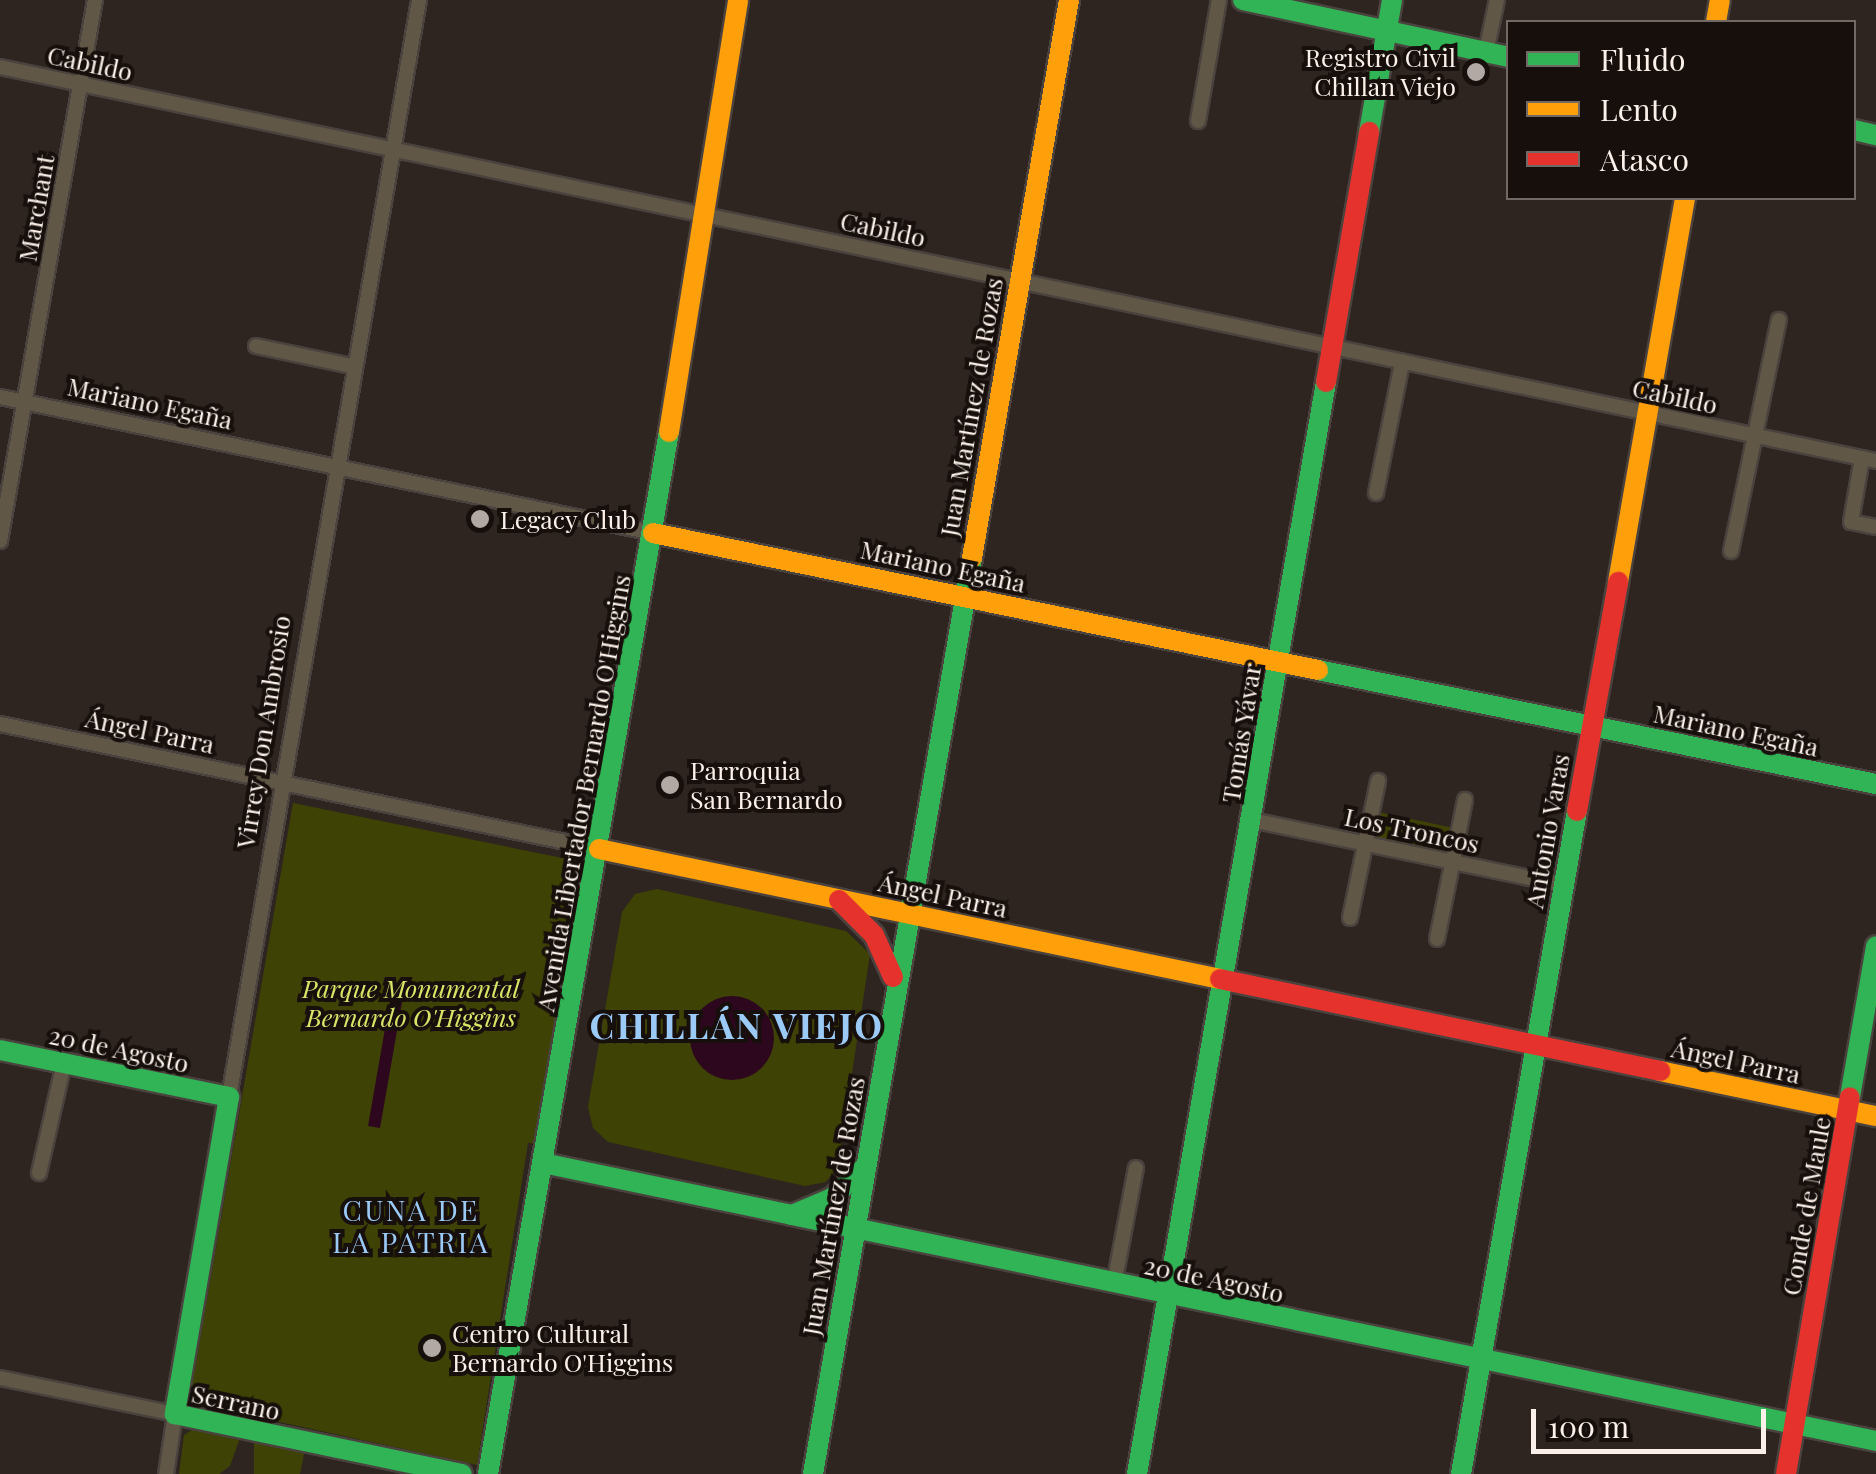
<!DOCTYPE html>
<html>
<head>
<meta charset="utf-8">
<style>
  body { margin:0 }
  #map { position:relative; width:1876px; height:1474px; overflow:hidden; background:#2e2521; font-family:"Playfair Display",serif }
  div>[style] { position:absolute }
  .green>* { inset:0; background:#3e4204 }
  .water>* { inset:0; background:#2c071e }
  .round { border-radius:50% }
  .roads { filter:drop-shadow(2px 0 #4a423e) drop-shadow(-2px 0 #4a423e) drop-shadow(0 2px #4a423e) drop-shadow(0 -2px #4a423e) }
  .street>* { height:14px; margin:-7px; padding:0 7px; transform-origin:7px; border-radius:7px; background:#615746 }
  .fast>* { height:20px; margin:-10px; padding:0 10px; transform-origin:10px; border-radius:10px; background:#30b455 }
  .slow>* { height:20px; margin:-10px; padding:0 10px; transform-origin:10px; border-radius:10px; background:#ff9f0a }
  .jam>* { height:20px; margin:-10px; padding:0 10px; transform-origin:10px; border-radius:10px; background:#e5322d }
  .dots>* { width:28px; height:28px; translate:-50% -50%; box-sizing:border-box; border:5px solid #160f0b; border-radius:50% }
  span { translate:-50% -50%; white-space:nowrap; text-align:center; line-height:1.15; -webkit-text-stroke:8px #160f0b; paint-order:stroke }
  .poi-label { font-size:25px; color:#fbf0ea }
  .right { translate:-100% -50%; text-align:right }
  .left { translate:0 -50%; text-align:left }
  .street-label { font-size:25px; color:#fbf0ea }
  .park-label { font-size:25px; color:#d8e566; font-style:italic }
  .neighbourhood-label { font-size:28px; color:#9ccaf7; letter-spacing:2.5px }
  .district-label { font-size:35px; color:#9ccaf7; font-weight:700; letter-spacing:2.5px }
  .legend { position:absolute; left:1506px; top:20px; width:350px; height:180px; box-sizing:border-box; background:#160f0b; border:2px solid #726964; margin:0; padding:12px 18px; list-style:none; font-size:30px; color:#fbf0ea }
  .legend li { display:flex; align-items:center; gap:20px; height:50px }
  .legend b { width:50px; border:2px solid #726964 }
  .scale { position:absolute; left:1531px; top:1409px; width:235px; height:45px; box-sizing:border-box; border:5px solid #fbf0ea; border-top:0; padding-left:12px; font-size:30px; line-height:35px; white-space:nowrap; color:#fbf0ea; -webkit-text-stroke:8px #160f0b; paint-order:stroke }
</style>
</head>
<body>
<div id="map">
  <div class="green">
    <div style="clip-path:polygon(293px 803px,587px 863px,539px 1144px,528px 1143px,477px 1465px,197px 1404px,191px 1391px)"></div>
    <div style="clip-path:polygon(1378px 812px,1454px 828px,1448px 853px,1374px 837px)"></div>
    <div style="clip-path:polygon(657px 889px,846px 931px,870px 954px,838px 1166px,826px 1182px,805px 1186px,608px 1142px,593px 1128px,588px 1107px,622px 912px,635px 894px)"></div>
    <div style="clip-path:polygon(198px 1426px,241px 1435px,230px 1466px,219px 1474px,179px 1474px,184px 1435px)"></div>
    <div style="clip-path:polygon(254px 1438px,305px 1449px,300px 1474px,254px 1474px)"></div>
  </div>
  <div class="water">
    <div style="clip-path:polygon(393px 983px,405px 985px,380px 1128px,368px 1126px)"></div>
    <div class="round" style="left:690px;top:996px;width:84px;height:84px"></div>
  </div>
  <div class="roads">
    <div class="street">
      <div style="left:1486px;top:52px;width:53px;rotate:-78.1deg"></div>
      <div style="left:0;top:67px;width:1917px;rotate:11.86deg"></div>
      <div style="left:1198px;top:121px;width:123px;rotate:-80.2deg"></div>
      <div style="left:256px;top:346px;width:98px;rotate:11.8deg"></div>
      <div style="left:0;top:397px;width:667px;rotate:11.76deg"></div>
      <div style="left:1862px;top:458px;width:65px;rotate:99.8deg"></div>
      <div style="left:1851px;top:522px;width:25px;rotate:11deg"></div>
      <div style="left:1376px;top:493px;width:133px;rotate:-78.7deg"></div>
      <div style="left:0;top:541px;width:549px;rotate:-80.04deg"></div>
      <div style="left:1731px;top:551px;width:236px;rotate:-78.3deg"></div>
      <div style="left:0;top:724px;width:612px;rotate:11.79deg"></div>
      <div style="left:1252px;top:820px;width:317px;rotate:11.8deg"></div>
      <div style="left:1350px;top:918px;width:140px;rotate:-78.4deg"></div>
      <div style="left:1437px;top:939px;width:142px;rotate:-78.6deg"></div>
      <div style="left:229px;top:1097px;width:1113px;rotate:-80.17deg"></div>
      <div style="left:39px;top:1173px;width:113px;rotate:-77.2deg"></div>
      <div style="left:1114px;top:1284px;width:118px;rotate:-79.3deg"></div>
      <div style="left:0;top:1378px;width:179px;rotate:11.6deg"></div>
      <div style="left:175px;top:1414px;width:61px;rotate:98.5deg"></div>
    </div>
    <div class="fast">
      <div style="left:1243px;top:0;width:271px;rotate:12.1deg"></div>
      <div style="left:1854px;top:130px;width:23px;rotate:13deg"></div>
      <div style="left:1369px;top:132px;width:134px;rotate:-80.1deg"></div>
      <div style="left:1318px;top:670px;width:570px;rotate:11.55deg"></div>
      <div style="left:0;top:1050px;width:234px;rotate:11.6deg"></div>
      <div style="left:229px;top:1097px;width:322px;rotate:99.7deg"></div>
      <div style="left:175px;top:1414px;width:293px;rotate:11.8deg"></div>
      <div style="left:1850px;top:1097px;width:153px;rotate:-80.2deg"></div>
      <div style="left:543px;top:1163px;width:1362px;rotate:11.78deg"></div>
      <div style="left:792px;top:1215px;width:43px;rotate:-23deg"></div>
      <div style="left:832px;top:1198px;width:47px;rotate:-43.3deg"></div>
      <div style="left:488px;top:1474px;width:1058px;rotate:-80.15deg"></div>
      <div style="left:813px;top:1474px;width:930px;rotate:-80.15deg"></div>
      <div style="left:1137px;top:1474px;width:1108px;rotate:-80.18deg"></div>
      <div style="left:1461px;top:1474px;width:673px;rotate:-80.08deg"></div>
    </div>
    <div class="slow">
      <div style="left:1716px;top:22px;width:22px;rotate:-80deg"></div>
      <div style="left:669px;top:432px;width:437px;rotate:-80.9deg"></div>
      <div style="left:653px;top:533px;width:679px;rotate:11.64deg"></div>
      <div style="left:972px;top:558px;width:566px;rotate:-80.14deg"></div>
      <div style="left:1618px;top:582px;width:390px;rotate:-80.1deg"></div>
      <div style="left:599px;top:849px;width:634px;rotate:11.82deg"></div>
      <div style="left:1660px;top:1071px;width:221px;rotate:11.8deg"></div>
    </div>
    <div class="jam">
      <div style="left:1326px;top:382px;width:254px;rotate:-80.2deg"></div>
      <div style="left:1577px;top:811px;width:233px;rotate:-79.8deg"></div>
      <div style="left:839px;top:900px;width:49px;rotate:45deg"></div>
      <div style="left:874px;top:935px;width:46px;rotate:65.7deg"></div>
      <div style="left:1220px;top:979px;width:450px;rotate:11.8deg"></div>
      <div style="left:1786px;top:1474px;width:382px;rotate:-80.4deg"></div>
    </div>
  </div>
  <div class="dots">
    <div style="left:1476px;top:72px;background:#b3a9a4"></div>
    <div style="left:480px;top:519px;background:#b3a9a4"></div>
    <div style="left:670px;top:785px;background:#b3a9a4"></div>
    <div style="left:432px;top:1348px;background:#b3a9a4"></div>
  </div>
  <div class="poi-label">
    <span class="right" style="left:1456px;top:72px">Registro Civil<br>Chillan Viejo</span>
    <span class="left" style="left:500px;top:519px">Legacy Club</span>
    <span class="left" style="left:690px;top:785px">Parroquia<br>San Bernardo</span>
    <span class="left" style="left:452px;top:1348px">Centro Cultural<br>Bernardo O'Higgins</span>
  </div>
  <div class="street-label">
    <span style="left:90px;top:63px;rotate:12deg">Cabildo</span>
    <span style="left:36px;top:208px;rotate:-80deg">Marchant</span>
    <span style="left:883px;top:229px;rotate:12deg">Cabildo</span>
    <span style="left:1675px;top:396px;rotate:12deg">Cabildo</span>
    <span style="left:150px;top:403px;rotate:12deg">Mariano Egaña</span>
    <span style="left:971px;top:407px;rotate:-80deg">Juan Martínez de Rozas</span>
    <span style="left:943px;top:566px;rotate:12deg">Mariano Egaña</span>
    <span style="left:1736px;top:730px;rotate:12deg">Mariano Egaña</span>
    <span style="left:150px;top:731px;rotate:12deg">Ángel Parra</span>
    <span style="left:263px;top:732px;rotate:-81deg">Virrey Don Ambrosio</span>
    <span style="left:1241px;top:733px;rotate:-81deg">Tomás Yávar</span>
    <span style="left:583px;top:793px;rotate:-80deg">Avenida Libertador Bernardo O'Higgins</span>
    <span style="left:1412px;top:830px;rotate:12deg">Los Troncos</span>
    <span style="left:1547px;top:831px;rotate:-80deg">Antonio Varas</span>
    <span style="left:943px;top:895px;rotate:12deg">Ángel Parra</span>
    <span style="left:119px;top:1049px;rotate:12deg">20 de Agosto</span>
    <span style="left:1736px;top:1061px;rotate:12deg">Ángel Parra</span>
    <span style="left:833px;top:1206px;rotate:-80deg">Juan Martínez de Rozas</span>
    <span style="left:1806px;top:1206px;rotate:-80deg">Conde de Maule</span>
    <span style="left:1214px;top:1279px;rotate:12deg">20 de Agosto</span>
    <span style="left:236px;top:1402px;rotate:12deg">Serrano</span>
  </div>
  <div class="park-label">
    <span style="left:411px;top:1003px">Parque Monumental<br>Bernardo O'Higgins</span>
  </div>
  <div class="neighbourhood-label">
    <span style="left:411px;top:1226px">CUNA DE<br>LA PATRIA</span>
  </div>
  <div class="district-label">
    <span style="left:737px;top:1025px">CHILLÁN VIEJO</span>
  </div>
  <ul class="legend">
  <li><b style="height:12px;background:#30b455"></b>Fluido</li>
  <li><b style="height:12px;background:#ff9f0a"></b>Lento</li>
  <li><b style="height:12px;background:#e5322d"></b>Atasco</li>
  </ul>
  <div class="scale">100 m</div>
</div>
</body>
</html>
